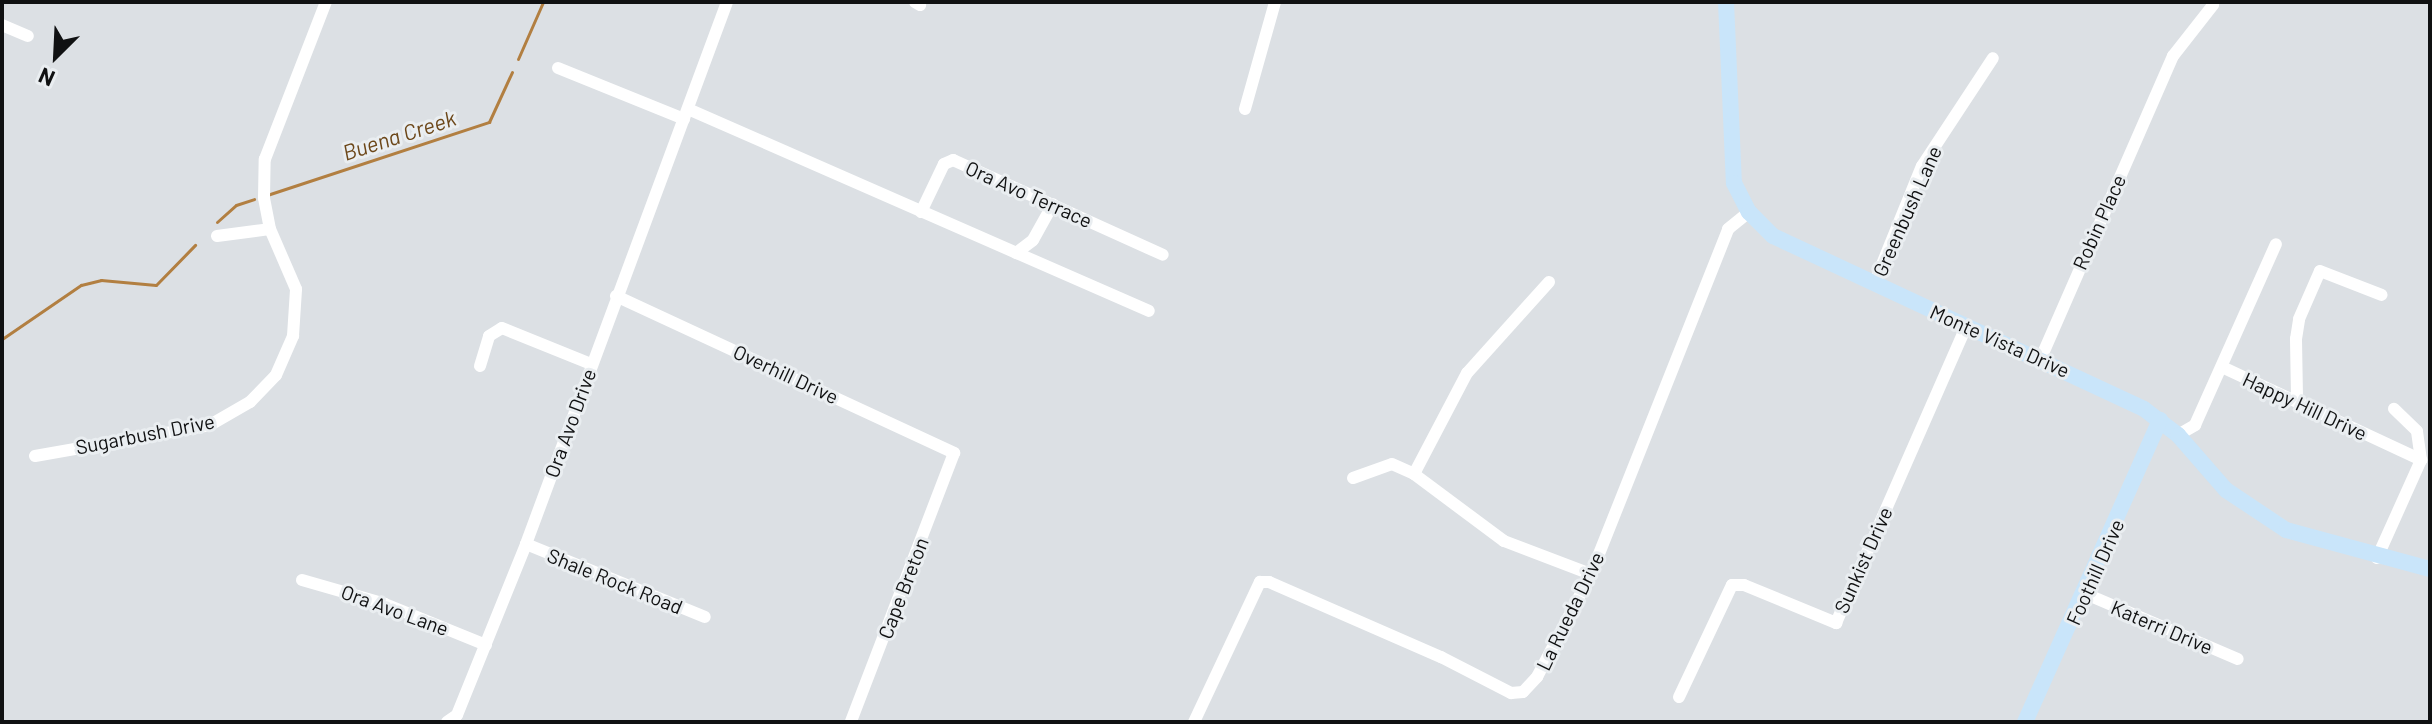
<!DOCTYPE html>
<html>
<head>
<meta charset="utf-8">
<style>
  body { margin:0 }
  #map { position:relative; width:2432px; height:724px; overflow:hidden; background:#dce0e4; font-family:Barlow,sans-serif }
  div>[style] { position:absolute }
  .stream>* { height:3px; margin:-1.5px; padding:0 1.5px; transform-origin:1.5px; border-radius:1.5px; background:#b27f41 }
  .minor>* { height:12px; margin:-6px; padding:0 6px; transform-origin:6px; border-radius:6px; background:#fff }
  .major>* { height:16px; margin:-8px; padding:0 8px; transform-origin:8px; border-radius:8px; background:#c9e5fa }
  span { translate:-50% -50%; white-space:nowrap; text-align:center; line-height:1.15; -webkit-text-stroke:6px #eaeef1; paint-order:stroke }
  .street-label { font-size:20px; color:#101112 }
  .water-label { font-size:22px; color:#6c4719; font-style:italic }
  .frame { position:absolute; inset:0; border:4px solid #101112; pointer-events:none }
  .north { position:absolute; left:16px; top:16px; width:80px; height:80px; -webkit-text-stroke:6px #eaeef1; paint-order:stroke; rotate:204deg; font-size:22px; font-weight:700; line-height:32px; text-align:center; color:#101112 }
  .north::after { content:''; display:block; margin:auto; width:28px; height:36px; background:#101112; clip-path:polygon(50% 0,100% 100%,50% 72%,0 100%) }
</style>
</head>
<body>
<div id="map">
  <div class="stream">
    <div style="left:518px;top:59px;width:62px;rotate:-66.3deg"></div>
    <div style="left:267px;top:195px;width:234px;rotate:-18.2deg"></div>
    <div style="left:489px;top:122px;width:55px;rotate:-65.3deg"></div>
    <div style="left:217px;top:222px;width:25px;rotate:-42deg"></div>
    <div style="left:236px;top:205px;width:19px;rotate:-18deg"></div>
    <div style="left:2px;top:339px;width:96px;rotate:-34.4deg"></div>
    <div style="left:81px;top:285px;width:21px;rotate:-14deg"></div>
    <div style="left:101px;top:280px;width:55px;rotate:5.2deg"></div>
    <div style="left:156px;top:285px;width:56px;rotate:-45.7deg"></div>
  </div>
  <div class="minor">
    <div style="left:915px;top:2px;width:6px;rotate:31deg"></div>
    <div style="left:2px;top:25px;width:28px;rotate:23deg"></div>
    <div style="left:558px;top:68px;width:136px;rotate:22deg"></div>
    <div style="left:688px;top:109px;width:503px;rotate:23.66deg"></div>
    <div style="left:1245px;top:109px;width:111px;rotate:-74.3deg"></div>
    <div style="left:921px;top:212px;width:53px;rotate:-64.4deg"></div>
    <div style="left:944px;top:164px;width:10px;rotate:-24deg"></div>
    <div style="left:953px;top:160px;width:230px;rotate:24.3deg"></div>
    <div style="left:217px;top:236px;width:53px;rotate:-7.5deg"></div>
    <div style="left:1016px;top:253px;width:21px;rotate:-37deg"></div>
    <div style="left:1033px;top:240px;width:41px;rotate:-60.9deg"></div>
    <div style="left:1549px;top:282px;width:122px;rotate:132deg"></div>
    <div style="left:1467px;top:373px;width:114px;rotate:117.7deg"></div>
    <div style="left:1414px;top:474px;width:112px;rotate:36.7deg"></div>
    <div style="left:1504px;top:541px;width:93px;rotate:20.8deg"></div>
    <div style="left:1874px;top:284px;width:127px;rotate:-67.9deg"></div>
    <div style="left:1922px;top:166px;width:129px;rotate:-56.7deg"></div>
    <div style="left:616px;top:296px;width:373px;rotate:24.9deg"></div>
    <div style="left:954px;top:453px;width:288px;rotate:111deg"></div>
    <div style="left:2041px;top:358px;width:330px;rotate:-66.4deg"></div>
    <div style="left:2173px;top:56px;width:65px;rotate:-51.9deg"></div>
    <div style="left:480px;top:366px;width:31px;rotate:-73deg"></div>
    <div style="left:489px;top:336px;width:15px;rotate:-32deg"></div>
    <div style="left:502px;top:328px;width:96px;rotate:22deg"></div>
    <div style="left:2222px;top:367px;width:220px;rotate:25deg"></div>
    <div style="left:2304px;top:407px;width:12px;rotate:-125deg"></div>
    <div style="left:2297px;top:397px;width:58px;rotate:-91deg"></div>
    <div style="left:2296px;top:339px;width:20px;rotate:-81deg"></div>
    <div style="left:2299px;top:319px;width:52px;rotate:-66.4deg"></div>
    <div style="left:2320px;top:271px;width:66px;rotate:21.2deg"></div>
    <div style="left:2178px;top:435px;width:20px;rotate:-30deg"></div>
    <div style="left:2195px;top:425px;width:198px;rotate:-65.9deg"></div>
    <div style="left:35px;top:456px;width:178px;rotate:-10deg"></div>
    <div style="left:210px;top:425px;width:46px;rotate:-29.9deg"></div>
    <div style="left:250px;top:402px;width:37px;rotate:-46deg"></div>
    <div style="left:276px;top:375px;width:43px;rotate:-66.4deg"></div>
    <div style="left:293px;top:336px;width:47px;rotate:-86.3deg"></div>
    <div style="left:296px;top:289px;width:65px;rotate:-113.4deg"></div>
    <div style="left:270px;top:229px;width:32px;rotate:-101deg"></div>
    <div style="left:264px;top:198px;width:39px;rotate:-89deg"></div>
    <div style="left:265px;top:159px;width:168px;rotate:-68.8deg"></div>
    <div style="left:1353px;top:478px;width:41px;rotate:-19.7deg"></div>
    <div style="left:1392px;top:464px;width:24px;rotate:24deg"></div>
    <div style="left:526px;top:544px;width:193px;rotate:22.2deg"></div>
    <div style="left:2377px;top:558px;width:107px;rotate:-65.8deg"></div>
    <div style="left:2421px;top:460px;width:29px;rotate:-98deg"></div>
    <div style="left:2417px;top:431px;width:32px;rotate:-136deg"></div>
    <div style="left:302px;top:580px;width:86px;rotate:16.1deg"></div>
    <div style="left:385px;top:604px;width:109px;rotate:22.1deg"></div>
    <div style="left:2086px;top:594px;width:165px;rotate:23.2deg"></div>
    <div style="left:1679px;top:697px;width:124px;rotate:-64.7deg"></div>
    <div style="left:1732px;top:585px;width:12px"></div>
    <div style="left:1744px;top:585px;width:100px;rotate:22.4deg"></div>
    <div style="left:1836px;top:623px;width:326px;rotate:-66.3deg"></div>
    <div style="left:447px;top:722px;width:12px;rotate:-35deg"></div>
    <div style="left:457px;top:715px;width:184px;rotate:-68deg"></div>
    <div style="left:526px;top:544px;width:578px;rotate:-69.65deg"></div>
    <div style="left:1194px;top:722px;width:155px;rotate:-64.8deg"></div>
    <div style="left:1260px;top:582px;width:9px"></div>
    <div style="left:1269px;top:582px;width:188px;rotate:23.6deg"></div>
    <div style="left:1441px;top:657px;width:79px;rotate:27.2deg"></div>
    <div style="left:1511px;top:693px;width:12px;rotate:-5deg"></div>
    <div style="left:1523px;top:692px;width:21px;rotate:-47deg"></div>
    <div style="left:1537px;top:677px;width:116px;rotate:-62.3deg"></div>
    <div style="left:1591px;top:574px;width:371px;rotate:-68.3deg"></div>
    <div style="left:1728px;top:229px;width:27px;rotate:-39deg"></div>
  </div>
  <div class="major">
    <div style="left:1726px;top:2px;width:181px;rotate:87.5deg"></div>
    <div style="left:1734px;top:183px;width:33px;rotate:63deg"></div>
    <div style="left:1749px;top:212px;width:34px;rotate:45deg"></div>
    <div style="left:1773px;top:236px;width:409px;rotate:25deg"></div>
    <div style="left:2144px;top:409px;width:43px;rotate:37.4deg"></div>
    <div style="left:2178px;top:435px;width:73px;rotate:48.9deg"></div>
    <div style="left:2226px;top:490px;width:72px;rotate:33.7deg"></div>
    <div style="left:2286px;top:530px;width:149px;rotate:15.2deg"></div>
    <div style="left:2025px;top:722px;width:331px;rotate:-65.9deg"></div>
  </div>
  <div class="street-label">
    <span style="left:1029px;top:194px;rotate:24deg">Ora Avo Terrace</span>
    <span style="left:1907px;top:211px;rotate:-66deg">Greenbush Lane</span>
    <span style="left:2099px;top:222px;rotate:-66deg">Robin Place</span>
    <span style="left:2000px;top:341px;rotate:24deg">Monte Vista Drive</span>
    <span style="left:786px;top:374px;rotate:25deg">Overhill Drive</span>
    <span style="left:2305px;top:406px;rotate:25deg">Happy Hill Drive</span>
    <span style="left:570px;top:423px;rotate:-70deg">Ora Avo Drive</span>
    <span style="left:145px;top:434px;rotate:-11deg">Sugarbush Drive</span>
    <span style="left:1863px;top:560px;rotate:-66deg">Sunkist Drive</span>
    <span style="left:2095px;top:572px;rotate:-66deg">Foothill Drive</span>
    <span style="left:615px;top:581px;rotate:22deg">Shale Rock Road</span>
    <span style="left:903px;top:588px;rotate:-69deg">Cape Breton</span>
    <span style="left:395px;top:610px;rotate:20deg">Ora Avo Lane</span>
    <span style="left:1570px;top:611px;rotate:-64deg">La Rueda Drive</span>
    <span style="left:2162px;top:627px;rotate:23deg">Katerri Drive</span>
  </div>
  <div class="water-label">
    <span style="left:399px;top:135px;rotate:-18deg">Buena Creek</span>
  </div>
  <div class="frame"></div>
  <div class="north">N</div>
</div>
</body>
</html>
